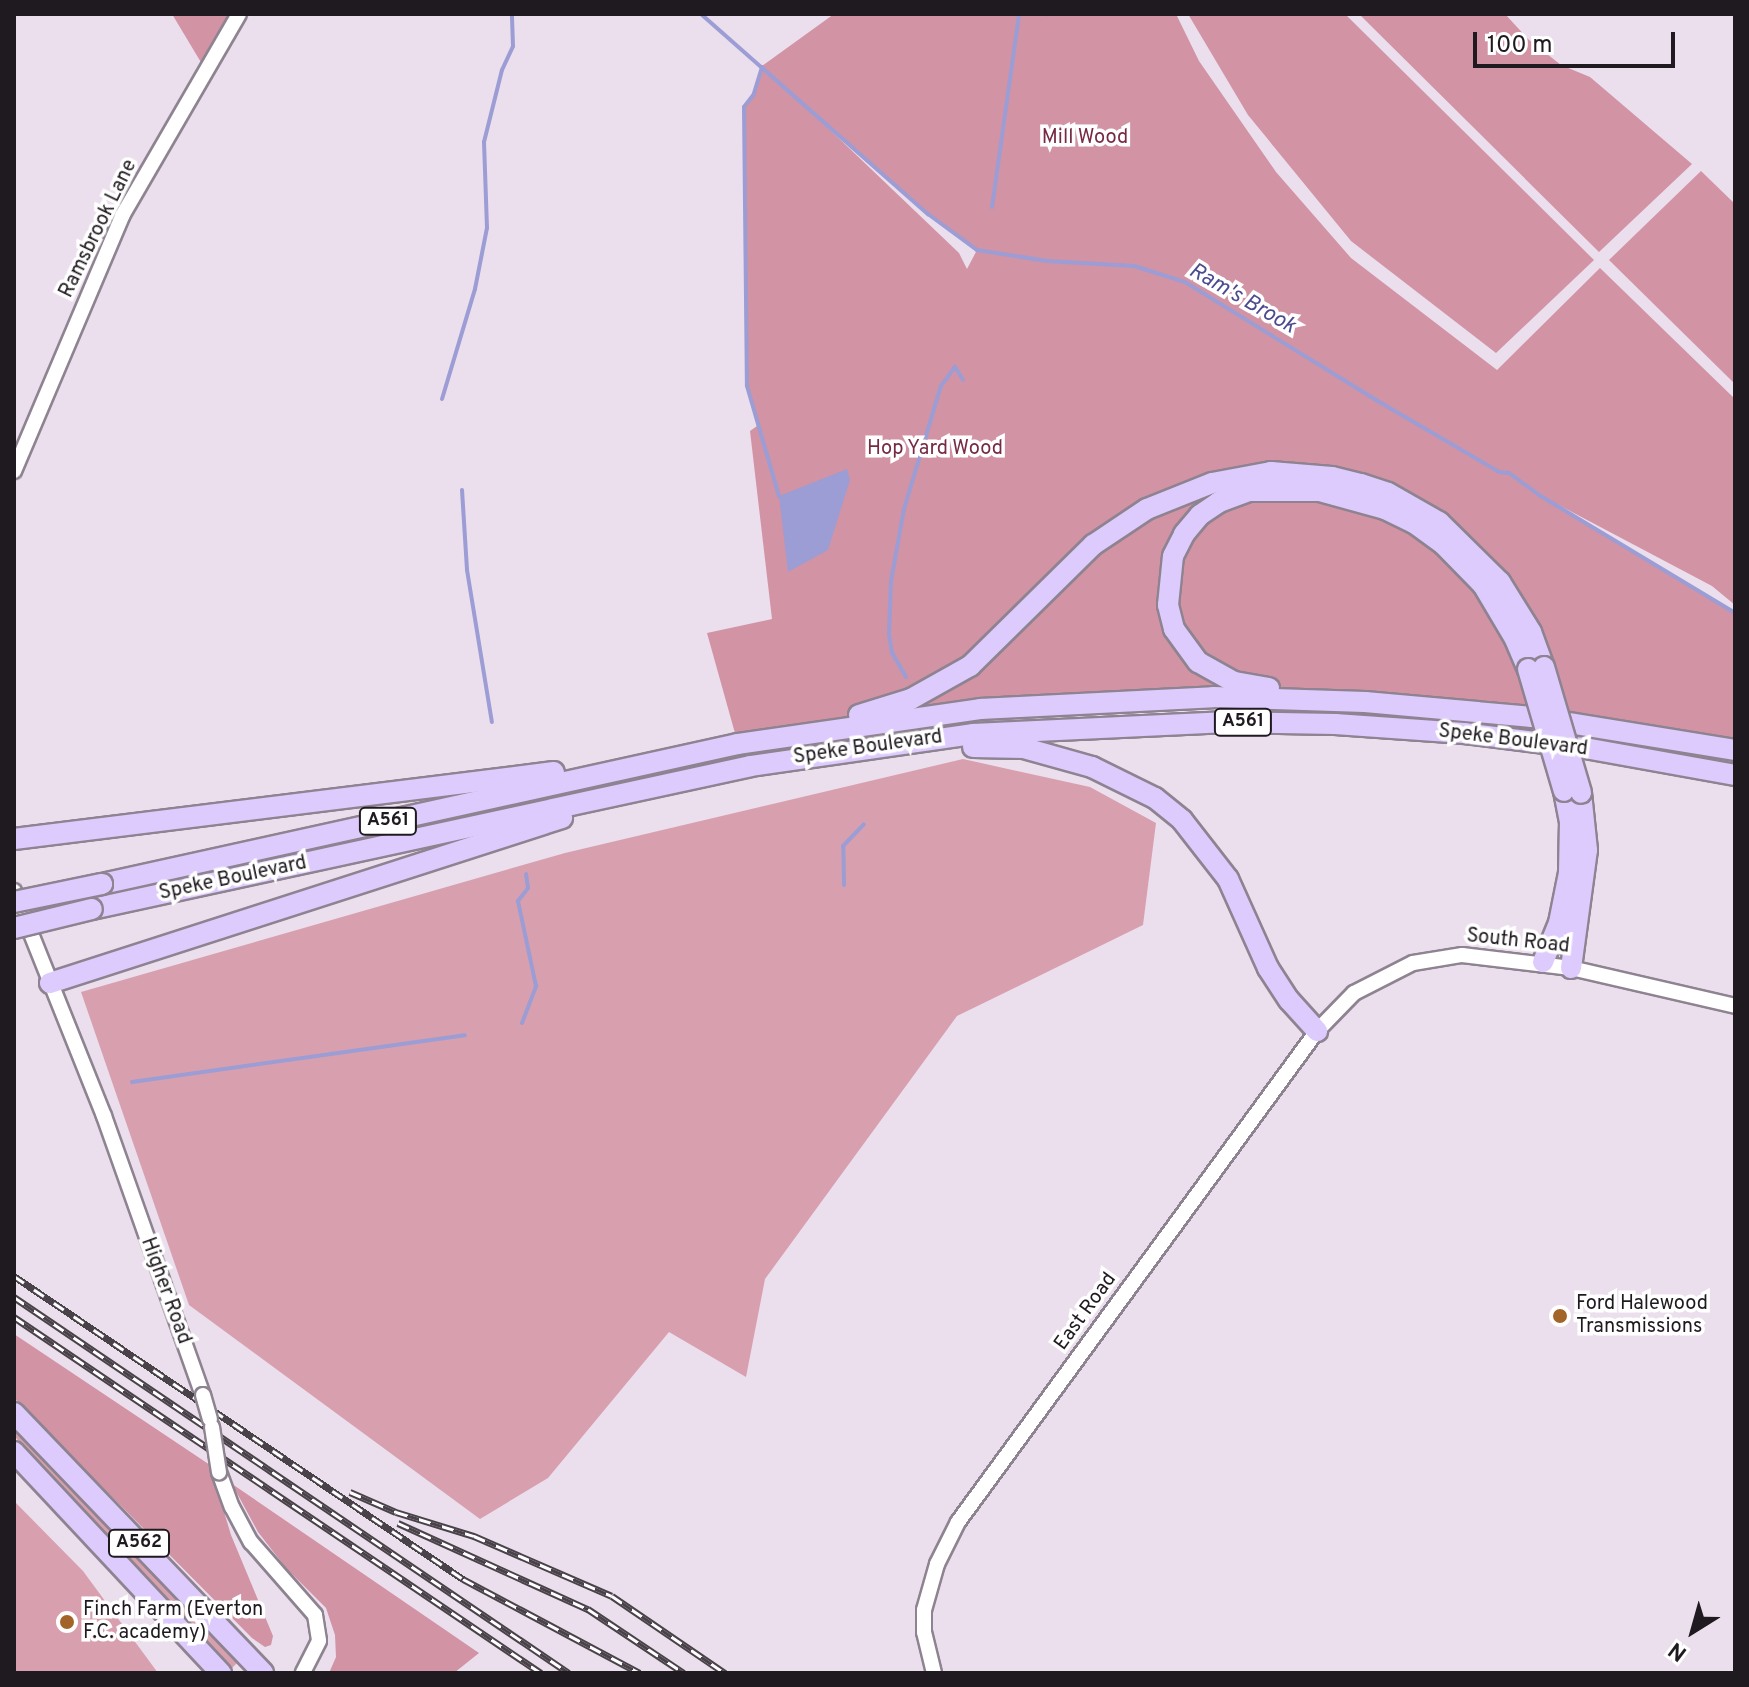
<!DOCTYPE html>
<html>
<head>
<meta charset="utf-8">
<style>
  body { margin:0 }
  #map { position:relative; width:1749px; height:1687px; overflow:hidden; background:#ebdeed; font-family:Overpass,sans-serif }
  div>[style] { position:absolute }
  .green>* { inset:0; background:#d8a0ae }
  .forest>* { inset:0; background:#d293a4 }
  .water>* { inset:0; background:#9b9dd4 }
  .stream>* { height:4px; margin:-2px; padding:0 2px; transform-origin:2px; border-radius:2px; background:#9b9dd4 }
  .roads { filter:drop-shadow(2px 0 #8e8390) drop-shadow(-2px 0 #8e8390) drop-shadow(0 2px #8e8390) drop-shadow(0 -2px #8e8390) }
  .minor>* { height:14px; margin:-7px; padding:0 7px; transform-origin:7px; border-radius:7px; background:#fff }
  .highway>* { height:20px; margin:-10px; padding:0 10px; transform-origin:10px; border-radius:10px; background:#decbfe }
  .rail>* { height:7px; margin-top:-3.5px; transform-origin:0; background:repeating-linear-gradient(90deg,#fff 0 12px,#494249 0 24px); box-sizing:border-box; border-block:2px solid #494249 }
  .bridges { filter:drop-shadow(2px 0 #8e8390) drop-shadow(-2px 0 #8e8390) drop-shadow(0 2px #8e8390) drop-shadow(0 -2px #8e8390) }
  .minor-bridge>* { height:14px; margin:-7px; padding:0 7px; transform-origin:7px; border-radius:7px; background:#fff }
  .highway-bridge>* { height:20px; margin:-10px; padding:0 10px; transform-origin:10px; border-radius:10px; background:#decbfe }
  .dots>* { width:22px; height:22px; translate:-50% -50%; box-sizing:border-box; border:4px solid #fff; border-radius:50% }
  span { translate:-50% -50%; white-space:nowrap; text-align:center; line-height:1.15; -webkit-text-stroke:7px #fff; paint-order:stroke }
  .shield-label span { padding:2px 6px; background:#fff; border:2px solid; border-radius:6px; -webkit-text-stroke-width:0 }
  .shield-label { font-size:18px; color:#1f1a1f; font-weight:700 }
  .park-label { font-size:20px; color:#762a44 }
  .street-label { font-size:20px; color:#1f1a1f }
  .poi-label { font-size:20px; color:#1f1a1f }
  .left { translate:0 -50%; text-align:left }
  .water-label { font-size:22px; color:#4d4b8f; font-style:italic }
  .frame { position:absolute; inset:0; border:16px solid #1f1a1f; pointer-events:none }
  .north { position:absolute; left:1653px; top:1591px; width:80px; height:80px; -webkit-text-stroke:6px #fff; paint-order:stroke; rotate:217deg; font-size:22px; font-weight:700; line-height:32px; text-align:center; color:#1f1a1f }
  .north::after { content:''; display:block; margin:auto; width:28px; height:36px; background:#1f1a1f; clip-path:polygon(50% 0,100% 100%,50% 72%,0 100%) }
  .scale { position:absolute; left:1473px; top:32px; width:202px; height:36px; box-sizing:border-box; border:4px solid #1f1a1f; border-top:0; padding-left:10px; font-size:24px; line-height:28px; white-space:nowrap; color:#1f1a1f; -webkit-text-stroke:6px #fff; paint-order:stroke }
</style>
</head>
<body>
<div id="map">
  <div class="green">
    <div style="clip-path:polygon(963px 759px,1090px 787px,1156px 823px,1143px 925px,957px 1016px,765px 1279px,746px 1377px,669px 1332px,548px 1478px,480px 1519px,189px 1305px,81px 992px,565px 853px)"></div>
    <div style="clip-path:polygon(14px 1423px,240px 1660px,229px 1671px,14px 1436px)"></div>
    <div style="clip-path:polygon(14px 1501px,83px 1571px,158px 1673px,14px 1673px)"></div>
  </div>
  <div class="forest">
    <div style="clip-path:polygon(172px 14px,239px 14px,205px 69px)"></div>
    <div style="clip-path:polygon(evenodd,834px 14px,1176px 14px,1199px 61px,1276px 172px,1351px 258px,1497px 370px,1600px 268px,1735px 399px,1735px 605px,1712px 586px,1536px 493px,1735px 613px,1735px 750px,1559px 716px,1531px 632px,1500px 582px,1464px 542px,1416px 507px,1388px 493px,1332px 477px,1271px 472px,1212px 483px,1219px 501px,1250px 491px,1284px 489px,1353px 498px,1414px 523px,1443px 544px,1483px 585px,1515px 639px,1528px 669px,1532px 717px,1429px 706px,1296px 698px,1098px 701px,980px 709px,738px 744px,707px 633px,772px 619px,750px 431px,757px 426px,747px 386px,744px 107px,754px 94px,762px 66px,834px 14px,783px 85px,928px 214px,977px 250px,967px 269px,959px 253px,783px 85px)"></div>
    <div style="clip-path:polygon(1188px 14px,1345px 14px,1594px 260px,1496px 353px,1351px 241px,1248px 115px)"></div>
    <div style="clip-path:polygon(1359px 14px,1505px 14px,1528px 39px,1561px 65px,1590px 77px,1692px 164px,1599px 252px)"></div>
    <div style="clip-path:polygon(1701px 171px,1735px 204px,1735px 384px,1609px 260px)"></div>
    <div style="clip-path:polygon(14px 1334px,210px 1465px,231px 1535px,273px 1636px,271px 1645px,265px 1647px,252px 1638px,14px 1398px)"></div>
    <div style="clip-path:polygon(232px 1484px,235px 1486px,479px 1653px,454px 1673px,329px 1673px,336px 1657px,335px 1635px,326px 1608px,286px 1568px,258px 1532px)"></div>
  </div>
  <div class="water">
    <div style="clip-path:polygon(847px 469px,850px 480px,828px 550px,788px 572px,779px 496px)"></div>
  </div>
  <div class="stream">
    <div style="left:701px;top:14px;width:303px;rotate:41.4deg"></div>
    <div style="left:928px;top:214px;width:61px;rotate:36.3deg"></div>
    <div style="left:977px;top:250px;width:71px;rotate:8.9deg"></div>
    <div style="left:1047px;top:261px;width:87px;rotate:3.3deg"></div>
    <div style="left:1134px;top:266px;width:53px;rotate:17.4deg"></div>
    <div style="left:1185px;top:282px;width:225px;rotate:31.7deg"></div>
    <div style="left:1376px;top:400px;width:143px;rotate:30.3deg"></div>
    <div style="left:1499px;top:472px;width:10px;rotate:6deg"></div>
    <div style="left:1509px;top:473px;width:37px;rotate:36deg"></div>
    <div style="left:1539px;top:495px;width:229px;rotate:31deg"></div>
    <div style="left:1045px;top:14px;width:1px;rotate:45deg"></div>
    <div style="left:762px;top:67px;width:28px;rotate:107deg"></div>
    <div style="left:754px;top:94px;width:16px;rotate:128deg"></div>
    <div style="left:744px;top:107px;width:279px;rotate:89.4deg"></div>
    <div style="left:747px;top:386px;width:115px;rotate:73.8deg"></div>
    <div style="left:992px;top:207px;width:195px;rotate:-82deg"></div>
    <div style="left:442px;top:399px;width:115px;rotate:-73.3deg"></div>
    <div style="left:475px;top:289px;width:62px;rotate:-78.9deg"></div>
    <div style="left:487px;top:228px;width:86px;rotate:-92deg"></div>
    <div style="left:484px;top:142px;width:74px;rotate:-76deg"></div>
    <div style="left:502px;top:70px;width:26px;rotate:-65deg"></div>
    <div style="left:513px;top:46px;width:32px;rotate:-92deg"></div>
    <div style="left:462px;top:490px;width:80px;rotate:86.4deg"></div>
    <div style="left:467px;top:570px;width:154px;rotate:80.7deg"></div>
    <div style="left:906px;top:677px;width:28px;rotate:-120deg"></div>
    <div style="left:892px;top:653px;width:20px;rotate:-99deg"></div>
    <div style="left:889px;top:633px;width:52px;rotate:-87.8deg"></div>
    <div style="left:891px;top:581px;width:73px;rotate:-79.8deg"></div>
    <div style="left:904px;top:509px;width:128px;rotate:-73.3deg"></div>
    <div style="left:941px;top:386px;width:24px;rotate:-54deg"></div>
    <div style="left:955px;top:367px;width:15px;rotate:58deg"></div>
    <div style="left:844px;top:885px;width:39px;rotate:-91deg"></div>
    <div style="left:843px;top:846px;width:30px;rotate:-46deg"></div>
    <div style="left:522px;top:1023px;width:40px;rotate:-69deg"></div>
    <div style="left:536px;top:986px;width:87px;rotate:-102deg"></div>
    <div style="left:518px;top:901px;width:16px;rotate:-52deg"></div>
    <div style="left:528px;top:888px;width:14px;rotate:-98deg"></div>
    <div style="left:132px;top:1082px;width:336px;rotate:-8deg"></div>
  </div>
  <div class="roads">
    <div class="minor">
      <div style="left:14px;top:471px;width:277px;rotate:-67deg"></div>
      <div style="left:122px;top:216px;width:233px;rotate:-59.9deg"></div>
      <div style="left:14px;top:891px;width:242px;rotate:68.2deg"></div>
      <div style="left:104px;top:1116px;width:296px;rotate:70.5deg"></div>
      <div style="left:219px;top:1472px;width:37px;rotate:70deg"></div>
      <div style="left:232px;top:1507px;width:40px;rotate:62deg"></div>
      <div style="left:251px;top:1542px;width:97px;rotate:48.8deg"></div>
      <div style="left:315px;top:1615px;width:26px;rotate:81deg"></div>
      <div style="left:319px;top:1641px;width:36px;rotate:117deg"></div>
      <div style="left:934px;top:1673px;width:42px;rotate:-103.7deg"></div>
      <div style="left:924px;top:1632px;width:22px;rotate:-90deg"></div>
      <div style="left:924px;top:1610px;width:48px;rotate:-74.2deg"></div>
      <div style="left:937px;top:1564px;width:47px;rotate:-63.4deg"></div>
      <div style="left:958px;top:1522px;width:608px;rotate:-53.83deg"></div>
      <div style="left:1317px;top:1031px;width:53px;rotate:-45.8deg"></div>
      <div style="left:1354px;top:993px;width:66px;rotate:-27deg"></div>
      <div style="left:1413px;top:963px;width:50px;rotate:-9.3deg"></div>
      <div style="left:1462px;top:955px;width:110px;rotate:6.8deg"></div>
      <div style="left:1571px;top:968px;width:168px;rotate:13deg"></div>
    </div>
    <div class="highway">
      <div style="left:1269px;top:688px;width:36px;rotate:-170deg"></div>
      <div style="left:1234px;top:682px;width:41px;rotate:-150.9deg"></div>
      <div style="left:1198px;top:662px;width:41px;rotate:-126deg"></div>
      <div style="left:1174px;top:629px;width:25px;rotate:-104deg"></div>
      <div style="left:1168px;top:605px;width:49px;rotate:-84.2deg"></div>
      <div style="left:1173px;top:556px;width:25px;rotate:-63deg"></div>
      <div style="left:1184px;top:534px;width:25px;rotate:-50deg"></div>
      <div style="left:1200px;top:515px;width:23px;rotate:-34deg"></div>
      <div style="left:1219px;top:502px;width:33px;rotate:-20deg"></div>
      <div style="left:1250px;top:491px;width:70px"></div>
      <div style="left:1320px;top:491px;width:67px;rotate:15.5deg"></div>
      <div style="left:1385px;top:509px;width:32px;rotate:26deg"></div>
      <div style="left:1414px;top:523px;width:36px;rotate:36deg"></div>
      <div style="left:1443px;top:544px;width:57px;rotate:45.7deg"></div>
      <div style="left:1483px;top:585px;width:63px;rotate:59.3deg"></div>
      <div style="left:1515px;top:639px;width:33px;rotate:67deg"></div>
      <div style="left:859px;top:715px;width:54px;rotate:-17.1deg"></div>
      <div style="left:911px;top:699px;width:68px;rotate:-29.2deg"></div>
      <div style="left:970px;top:666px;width:173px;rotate:-44.5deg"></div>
      <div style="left:1093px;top:545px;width:65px;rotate:-33.7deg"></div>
      <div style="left:1147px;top:509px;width:70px;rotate:-21.8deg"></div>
      <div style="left:1212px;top:483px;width:60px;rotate:-10.6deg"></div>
      <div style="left:1271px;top:472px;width:61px;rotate:4.7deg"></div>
      <div style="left:1332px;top:477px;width:30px;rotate:14deg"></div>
      <div style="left:1361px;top:484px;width:28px;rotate:18deg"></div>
      <div style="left:1388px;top:493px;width:59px;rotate:29.6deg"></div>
      <div style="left:1439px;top:522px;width:86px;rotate:44.5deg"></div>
      <div style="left:1500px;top:582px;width:59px;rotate:58.2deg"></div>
      <div style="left:1531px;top:632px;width:37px;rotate:70deg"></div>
      <div style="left:973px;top:747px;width:51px;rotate:1.1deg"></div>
      <div style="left:1024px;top:748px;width:71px;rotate:15.6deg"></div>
      <div style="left:1092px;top:767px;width:70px;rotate:26.2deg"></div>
      <div style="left:1155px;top:798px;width:35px;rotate:39deg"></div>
      <div style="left:1182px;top:820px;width:75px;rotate:52.1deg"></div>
      <div style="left:1228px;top:879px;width:98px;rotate:65.8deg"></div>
      <div style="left:1268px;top:968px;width:38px;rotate:57deg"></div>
      <div style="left:1289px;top:1000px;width:42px;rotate:47.9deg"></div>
      <div style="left:14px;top:839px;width:544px;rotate:-7.07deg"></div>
      <div style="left:102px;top:884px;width:651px;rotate:-12.41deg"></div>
      <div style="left:738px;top:744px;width:245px;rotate:-8.2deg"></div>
      <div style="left:980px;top:709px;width:233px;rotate:-2.9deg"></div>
      <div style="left:1213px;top:697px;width:152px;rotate:1.9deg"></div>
      <div style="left:1365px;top:702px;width:168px;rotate:5.1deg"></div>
      <div style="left:1532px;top:717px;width:206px;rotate:9.2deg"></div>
      <div style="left:92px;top:909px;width:674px;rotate:-12.24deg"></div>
      <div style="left:751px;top:766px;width:224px;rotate:-8.2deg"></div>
      <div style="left:973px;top:734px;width:250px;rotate:-2.7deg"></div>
      <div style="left:1223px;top:722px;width:112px;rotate:1deg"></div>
      <div style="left:1335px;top:724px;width:129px;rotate:4deg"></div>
      <div style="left:1464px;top:733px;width:122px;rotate:7.1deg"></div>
      <div style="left:1585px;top:748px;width:152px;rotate:10.2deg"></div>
      <div style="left:1543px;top:962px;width:42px;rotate:-67.7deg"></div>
      <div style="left:1559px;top:923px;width:51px;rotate:-78.7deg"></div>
      <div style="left:1569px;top:873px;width:51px;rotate:-88.9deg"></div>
      <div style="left:1570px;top:822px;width:32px;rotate:-101deg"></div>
      <div style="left:1571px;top:968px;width:119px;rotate:-82.3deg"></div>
      <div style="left:1587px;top:850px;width:57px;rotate:-96deg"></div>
      <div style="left:50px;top:983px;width:538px;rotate:-17.86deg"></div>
      <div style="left:14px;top:1413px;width:360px;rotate:46.2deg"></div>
      <div style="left:14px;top:1452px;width:303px;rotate:46.9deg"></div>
    </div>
  </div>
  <div class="rail">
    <div style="left:14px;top:1276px;width:542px;rotate:34.01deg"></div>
    <div style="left:463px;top:1579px;width:200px;rotate:28deg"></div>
    <div style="left:14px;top:1297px;width:670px;rotate:34.12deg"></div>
    <div style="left:14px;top:1317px;width:636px;rotate:34.04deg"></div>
    <div style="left:350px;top:1492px;width:50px;rotate:23.5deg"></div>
    <div style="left:396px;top:1512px;width:82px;rotate:17.1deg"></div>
    <div style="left:474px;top:1536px;width:150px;rotate:23.5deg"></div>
    <div style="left:612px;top:1596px;width:137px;rotate:34.3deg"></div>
    <div style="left:398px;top:1523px;width:209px;rotate:24.4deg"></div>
    <div style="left:588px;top:1609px;width:115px;rotate:33.7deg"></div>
  </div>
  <div class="bridges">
    <div class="minor-bridge">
      <div style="left:203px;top:1395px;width:25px;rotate:74deg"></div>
      <div style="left:212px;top:1427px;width:46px;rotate:81.2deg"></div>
    </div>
    <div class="highway-bridge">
      <div style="left:1544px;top:667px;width:131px;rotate:73.6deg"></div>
      <div style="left:1528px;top:669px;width:127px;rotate:73.6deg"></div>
      <div style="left:14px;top:902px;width:90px;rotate:-11.6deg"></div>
      <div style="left:14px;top:928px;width:80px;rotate:-13.7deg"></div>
    </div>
  </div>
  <div class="dots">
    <div style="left:1560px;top:1316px;background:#a26429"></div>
    <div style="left:67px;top:1622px;background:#a26429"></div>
  </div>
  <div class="shield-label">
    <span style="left:1243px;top:722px">A561</span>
    <span style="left:388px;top:821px">A561</span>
    <span style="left:139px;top:1543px">A562</span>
  </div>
  <div class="park-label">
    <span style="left:1085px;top:138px">Mill Wood</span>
    <span style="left:935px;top:449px">Hop Yard Wood</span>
  </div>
  <div class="street-label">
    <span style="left:99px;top:229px;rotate:-64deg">Ramsbrook Lane</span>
    <span style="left:1513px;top:741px;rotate:7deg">Speke Boulevard</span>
    <span style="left:868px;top:748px;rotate:-8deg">Speke Boulevard</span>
    <span style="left:233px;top:879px;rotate:-12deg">Speke Boulevard</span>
    <span style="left:1518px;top:942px;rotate:6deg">South Road</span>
    <span style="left:165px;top:1291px;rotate:70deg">Higher Road</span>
    <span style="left:1086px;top:1312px;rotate:-54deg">East Road</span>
  </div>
  <div class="poi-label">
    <span class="left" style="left:1576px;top:1316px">Ford Halewood<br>Transmissions</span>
    <span class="left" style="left:83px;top:1622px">Finch Farm (Everton<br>F.C. academy)</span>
  </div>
  <div class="water-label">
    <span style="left:1242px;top:299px;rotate:30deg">Ram's Brook</span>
  </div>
  <div class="frame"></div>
  <div class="north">N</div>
  <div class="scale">100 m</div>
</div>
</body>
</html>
